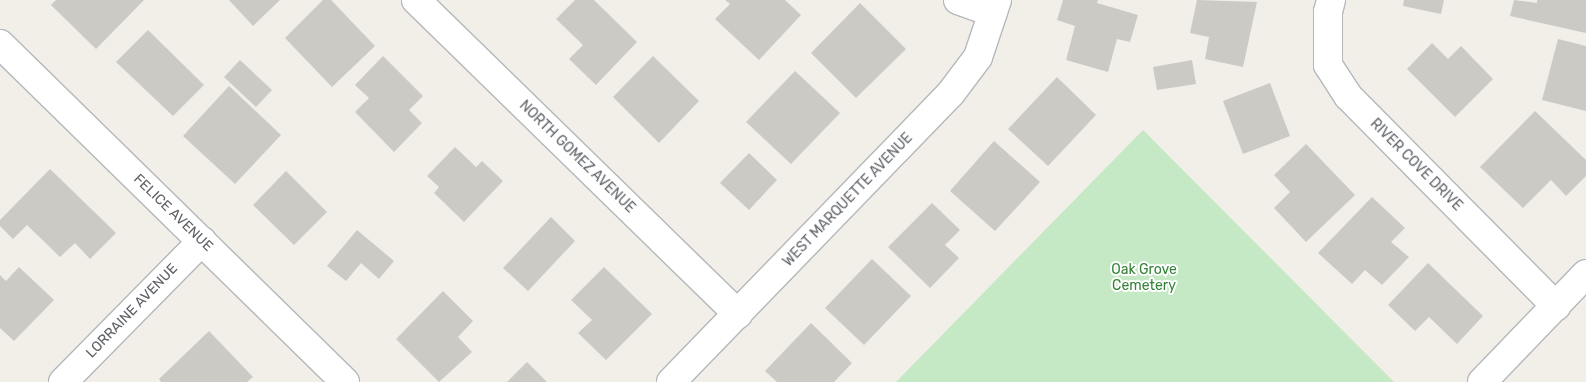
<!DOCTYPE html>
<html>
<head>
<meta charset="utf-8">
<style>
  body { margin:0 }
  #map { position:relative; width:1586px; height:382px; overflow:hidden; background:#f1efe8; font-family:Rubik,sans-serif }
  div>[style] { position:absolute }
  .green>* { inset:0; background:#c5e8c5 }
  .building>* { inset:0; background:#cccac5 }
  .roads { filter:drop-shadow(1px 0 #b5b8bc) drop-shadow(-1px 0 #b5b8bc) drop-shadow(0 1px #b5b8bc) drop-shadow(0 -1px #b5b8bc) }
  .minor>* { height:28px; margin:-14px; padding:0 14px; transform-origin:14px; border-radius:14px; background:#fff }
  span { translate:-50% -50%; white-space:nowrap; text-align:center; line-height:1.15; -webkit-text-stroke:4px #fff; paint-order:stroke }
  .street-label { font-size:14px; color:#5f6368 }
  .park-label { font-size:14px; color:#348238 }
</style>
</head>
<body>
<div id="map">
  <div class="green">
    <div style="clip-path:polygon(1143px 130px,1394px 382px,896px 382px)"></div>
  </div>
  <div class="building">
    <div style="clip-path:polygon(56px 0,144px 0,96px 49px,51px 5px)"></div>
    <div style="clip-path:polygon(229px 0,280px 0,253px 26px)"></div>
    <div style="clip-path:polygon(323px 0,331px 0,375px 46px,332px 87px,285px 38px)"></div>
    <div style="clip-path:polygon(575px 0,594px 0,637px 42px,596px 85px,569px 59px,583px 45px,556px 19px)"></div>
    <div style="clip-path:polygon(725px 0,785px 0,801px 15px,759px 60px,715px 19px,730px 4px)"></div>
    <div style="clip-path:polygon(1063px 0,1098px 0,1097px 3px,1138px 15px,1130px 42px,1117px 39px,1108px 72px,1066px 60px,1075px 26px,1057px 20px)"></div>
    <div style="clip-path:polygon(1197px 0,1257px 2px,1243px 67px,1205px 59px,1209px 37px,1190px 33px)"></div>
    <div style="clip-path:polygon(1404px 0,1444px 0,1441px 14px,1403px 6px)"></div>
    <div style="clip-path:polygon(1514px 0,1537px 3px,1537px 0,1586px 0,1586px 33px,1510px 16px)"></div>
    <div style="clip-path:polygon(860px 3px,906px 49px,856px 98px,811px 53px)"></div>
    <div style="clip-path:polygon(148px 30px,204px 85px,173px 116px,116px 62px)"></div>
    <div style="clip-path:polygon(1558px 39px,1586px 46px,1586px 111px,1542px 100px)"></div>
    <div style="clip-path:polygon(1432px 43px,1448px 59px,1461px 46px,1493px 79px,1455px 117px,1407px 69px)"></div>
    <div style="clip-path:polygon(383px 56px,423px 96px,409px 110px,422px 123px,394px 152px,355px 112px,369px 98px,355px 85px)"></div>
    <div style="clip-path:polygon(653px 56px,699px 101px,659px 143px,613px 97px)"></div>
    <div style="clip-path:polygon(240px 60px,272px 90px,256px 107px,224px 77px)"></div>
    <div style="clip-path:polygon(1192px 60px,1196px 84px,1157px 90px,1153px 67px)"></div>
    <div style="clip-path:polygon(795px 71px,840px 113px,791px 164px,746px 122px)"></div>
    <div style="clip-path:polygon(1057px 77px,1096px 115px,1048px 166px,1008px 129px)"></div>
    <div style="clip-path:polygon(1270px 83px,1290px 136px,1243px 154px,1223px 101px)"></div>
    <div style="clip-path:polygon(229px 86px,281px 135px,235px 184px,183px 136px)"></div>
    <div style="clip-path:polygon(1535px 111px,1586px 160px,1586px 176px,1566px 196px,1551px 180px,1523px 208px,1480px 167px)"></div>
    <div style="clip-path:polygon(994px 141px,1040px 182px,995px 231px,950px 191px)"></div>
    <div style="clip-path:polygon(1306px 144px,1355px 195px,1306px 242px,1274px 208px,1290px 192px,1274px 175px)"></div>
    <div style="clip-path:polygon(455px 147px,476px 167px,482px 161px,503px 181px,464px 222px,434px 193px,439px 187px,427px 176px)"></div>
    <div style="clip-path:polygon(749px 153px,777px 180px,749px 210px,720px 183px)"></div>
    <div style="clip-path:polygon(50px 169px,116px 233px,90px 259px,75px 243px,60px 257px,27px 225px,13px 239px,0 226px,0 220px)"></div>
    <div style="clip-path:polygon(286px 171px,327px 212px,294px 245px,253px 205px)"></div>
    <div style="clip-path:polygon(1372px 197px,1405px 228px,1391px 242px,1409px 257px,1382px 285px,1365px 270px,1352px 284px,1318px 253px)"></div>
    <div style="clip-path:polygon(932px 203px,960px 230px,945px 245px,959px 258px,930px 288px,888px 247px)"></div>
    <div style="clip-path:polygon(551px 217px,575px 241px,528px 291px,503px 268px)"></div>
    <div style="clip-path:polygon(357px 230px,394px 261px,379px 279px,361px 263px,346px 281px,327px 266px)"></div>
    <div style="clip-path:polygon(872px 259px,911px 296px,864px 345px,825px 308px)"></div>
    <div style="clip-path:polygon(1428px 263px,1483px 316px,1457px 344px,1429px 317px,1415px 331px,1388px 305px)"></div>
    <div style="clip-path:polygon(19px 267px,54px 300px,14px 341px,0 328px,0 275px,6px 281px)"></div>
    <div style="clip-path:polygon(604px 267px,652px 314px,606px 360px,578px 333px,592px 320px,571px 300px)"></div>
    <div style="clip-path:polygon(443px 291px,473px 321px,458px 337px,472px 352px,439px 382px,396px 339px)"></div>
    <div style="clip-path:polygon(811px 323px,852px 363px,834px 382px,777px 382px,765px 371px)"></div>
    <div style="clip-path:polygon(209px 331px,253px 377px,247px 382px,161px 382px,159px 379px)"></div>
    <div style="clip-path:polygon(527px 362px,547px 382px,507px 382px)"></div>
  </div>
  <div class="roads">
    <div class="minor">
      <div style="left:416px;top:0;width:450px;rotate:44.3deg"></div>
      <div style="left:958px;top:0;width:37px;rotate:20deg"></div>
      <div style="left:1331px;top:0;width:12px;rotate:104deg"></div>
      <div style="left:1328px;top:12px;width:53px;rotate:90deg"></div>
      <div style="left:1328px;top:65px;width:37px;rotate:57deg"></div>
      <div style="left:1348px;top:96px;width:296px;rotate:45.3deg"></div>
      <div style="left:0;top:44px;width:483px;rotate:44.4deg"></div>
      <div style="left:63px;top:382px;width:198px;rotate:-45.4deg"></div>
      <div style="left:671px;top:382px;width:402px;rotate:-45.9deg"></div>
      <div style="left:951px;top:93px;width:45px;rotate:-53.1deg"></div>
      <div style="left:978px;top:57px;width:60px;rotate:-71.6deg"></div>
      <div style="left:1482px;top:382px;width:150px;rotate:-46.1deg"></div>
    </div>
  </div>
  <div class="street-label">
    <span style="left:577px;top:157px;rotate:44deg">NORTH GOMEZ AVENUE</span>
    <span style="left:1416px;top:165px;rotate:45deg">RIVER COVE DRIVE</span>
    <span style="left:848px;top:200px;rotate:-46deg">WEST MARQUETTE AVENUE</span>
    <span style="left:173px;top:213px;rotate:44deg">FELICE AVENUE</span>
    <span style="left:132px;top:311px;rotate:-46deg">LORRAINE AVENUE</span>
  </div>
  <div class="park-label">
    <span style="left:1144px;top:278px">Oak Grove<br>Cemetery</span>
  </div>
</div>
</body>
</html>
